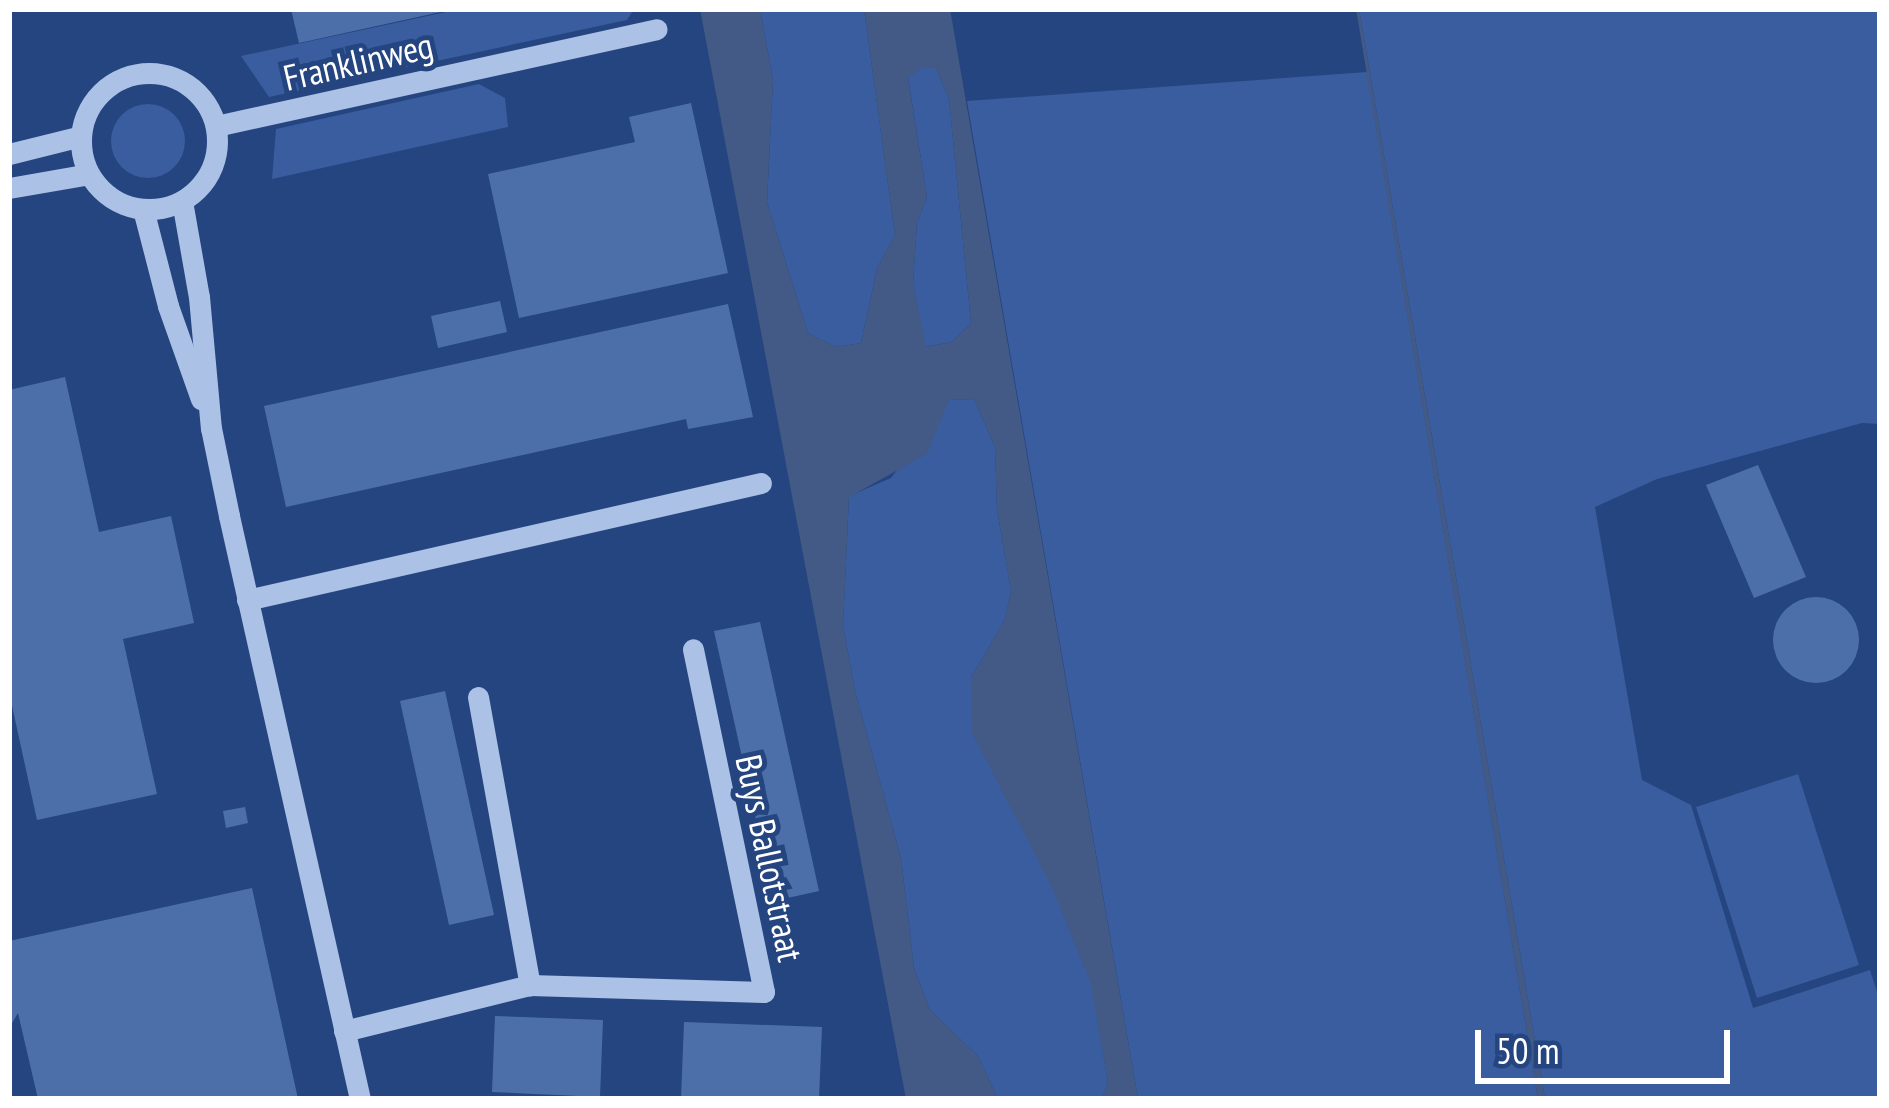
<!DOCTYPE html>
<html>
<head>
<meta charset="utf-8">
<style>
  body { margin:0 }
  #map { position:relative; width:1889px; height:1108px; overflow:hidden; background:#254580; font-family:"PT Sans Narrow",sans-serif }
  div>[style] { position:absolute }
  .green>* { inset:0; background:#395d9e }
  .round { border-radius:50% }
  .water>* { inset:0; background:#425a85 }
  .building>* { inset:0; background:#4d6fa9 }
  .minor>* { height:21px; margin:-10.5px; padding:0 10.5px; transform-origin:10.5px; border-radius:10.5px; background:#acc1e6 }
  .minor>.ring { margin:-10.5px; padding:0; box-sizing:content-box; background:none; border:21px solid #acc1e6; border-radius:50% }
  span { translate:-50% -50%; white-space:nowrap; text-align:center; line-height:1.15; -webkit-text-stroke:10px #254580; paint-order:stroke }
  .street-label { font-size:36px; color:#fff }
  .frame { position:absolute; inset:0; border:12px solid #fff; pointer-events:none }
  .scale { position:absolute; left:1475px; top:1030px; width:255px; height:54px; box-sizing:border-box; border:6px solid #fff; border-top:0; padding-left:15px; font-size:36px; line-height:42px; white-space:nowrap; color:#fff; -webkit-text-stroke:9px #254580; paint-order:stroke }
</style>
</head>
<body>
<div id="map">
  <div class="green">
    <div style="clip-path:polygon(460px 9px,634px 9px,627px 20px,269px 97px,241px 56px)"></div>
    <div style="clip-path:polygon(760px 9px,864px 9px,895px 235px,877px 268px,861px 343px,836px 347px,808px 333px,767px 202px,773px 80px)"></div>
    <div style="clip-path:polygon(1359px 9px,1880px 9px,1880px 424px,1862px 423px,1657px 479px,1595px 507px,1642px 780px,1691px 805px,1753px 1008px,1870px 970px,1880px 1001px,1880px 1099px,1545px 1099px)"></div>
    <div style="clip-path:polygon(921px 68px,936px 68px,949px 99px,971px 323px,952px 342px,925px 347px,913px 283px,917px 223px,927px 197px,908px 77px)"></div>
    <div style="clip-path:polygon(1367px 72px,1538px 1099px,1138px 1099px,967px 101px)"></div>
    <div style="clip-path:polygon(479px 84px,505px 98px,508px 127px,272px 179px,276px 129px)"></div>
    <div class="round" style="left:111px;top:104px;width:74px;height:74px"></div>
    <div style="clip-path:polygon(974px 399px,995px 447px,997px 509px,1011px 591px,1005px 619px,971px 678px,1092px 984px,1108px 1083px,1102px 1099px,998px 1099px,978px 1056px,930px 1010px,914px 968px,901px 858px,855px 691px,843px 625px,849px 496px,891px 478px,949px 400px)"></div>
    <div style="clip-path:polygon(1798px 774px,1859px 965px,1757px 998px,1696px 807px)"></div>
  </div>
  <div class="water">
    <div style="clip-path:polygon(evenodd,700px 9px,760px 9px,773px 80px,767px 202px,808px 333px,836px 347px,861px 343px,877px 268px,895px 235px,864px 9px,950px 9px,1138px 1099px,1102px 1099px,1108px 1083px,1091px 984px,1051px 885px,972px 733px,971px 678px,1005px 619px,1011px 591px,997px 509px,995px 447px,974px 399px,949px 400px,927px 454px,849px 497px,843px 625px,855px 691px,901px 858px,914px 968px,930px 1010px,978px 1056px,998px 1099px,906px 1099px,700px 9px,921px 68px,936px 68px,949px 99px,971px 323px,952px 342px,926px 347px,913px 283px,917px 223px,927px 197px,908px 78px,921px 68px)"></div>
    <div style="clip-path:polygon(1356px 9px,1359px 9px,1545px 1099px,1538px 1099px)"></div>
  </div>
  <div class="building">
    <div style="clip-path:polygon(291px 9px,445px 9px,445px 11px,299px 43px)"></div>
    <div style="clip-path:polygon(691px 103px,728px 273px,519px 318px,488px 174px,635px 142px,629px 117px)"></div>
    <div style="clip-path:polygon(500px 301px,507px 332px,438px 348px,431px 316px)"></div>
    <div style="clip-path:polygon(728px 304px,753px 417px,688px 429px,686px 419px,286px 507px,264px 406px)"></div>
    <div style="clip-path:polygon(65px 377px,99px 532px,171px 516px,194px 623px,123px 639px,157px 794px,37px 820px,9px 692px,9px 390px)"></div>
    <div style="clip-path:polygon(1758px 465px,1806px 577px,1754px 598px,1706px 485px)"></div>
    <div class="round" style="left:1773px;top:597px;width:86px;height:86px"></div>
    <div style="clip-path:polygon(760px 622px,819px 891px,774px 901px,714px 631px)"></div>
    <div style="clip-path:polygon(445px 691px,494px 915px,449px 925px,400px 701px)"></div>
    <div style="clip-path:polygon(245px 807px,248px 823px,226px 828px,223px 811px)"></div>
    <div style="clip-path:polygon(252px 888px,298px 1099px,38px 1099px,18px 1013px,9px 1028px,9px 941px)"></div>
    <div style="clip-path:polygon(495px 1016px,603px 1020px,600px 1097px,492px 1092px)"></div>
    <div style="clip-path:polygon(684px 1022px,822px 1027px,819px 1099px,681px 1099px)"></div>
  </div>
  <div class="minor">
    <div class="ring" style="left:81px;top:73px;width:115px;height:115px"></div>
    <div style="left:216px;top:126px;width:451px;rotate:-12.4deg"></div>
    <div style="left:9px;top:154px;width:74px;rotate:-14deg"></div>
    <div style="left:9px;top:188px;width:81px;rotate:-9.9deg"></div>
    <div style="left:182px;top:201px;width:97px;rotate:80deg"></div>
    <div style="left:199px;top:297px;width:132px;rotate:84.8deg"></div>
    <div style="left:211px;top:428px;width:90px;rotate:78.4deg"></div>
    <div style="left:229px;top:516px;width:598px;rotate:77.34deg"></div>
    <div style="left:143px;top:209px;width:100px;rotate:75.5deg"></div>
    <div style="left:168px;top:306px;width:99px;rotate:70.5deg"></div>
    <div style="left:247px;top:600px;width:527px;rotate:-12.82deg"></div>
    <div style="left:478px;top:697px;width:293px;rotate:79.8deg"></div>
    <div style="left:344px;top:1031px;width:192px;rotate:-13.9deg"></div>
    <div style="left:530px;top:985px;width:234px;rotate:1.7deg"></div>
    <div style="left:764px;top:992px;width:350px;rotate:-101.7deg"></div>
  </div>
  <div class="street-label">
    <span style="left:358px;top:61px;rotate:-13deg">Franklinweg</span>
    <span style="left:770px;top:858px;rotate:78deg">Buys Ballotstraat</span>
  </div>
  <div class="frame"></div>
  <div class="scale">50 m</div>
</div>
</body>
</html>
